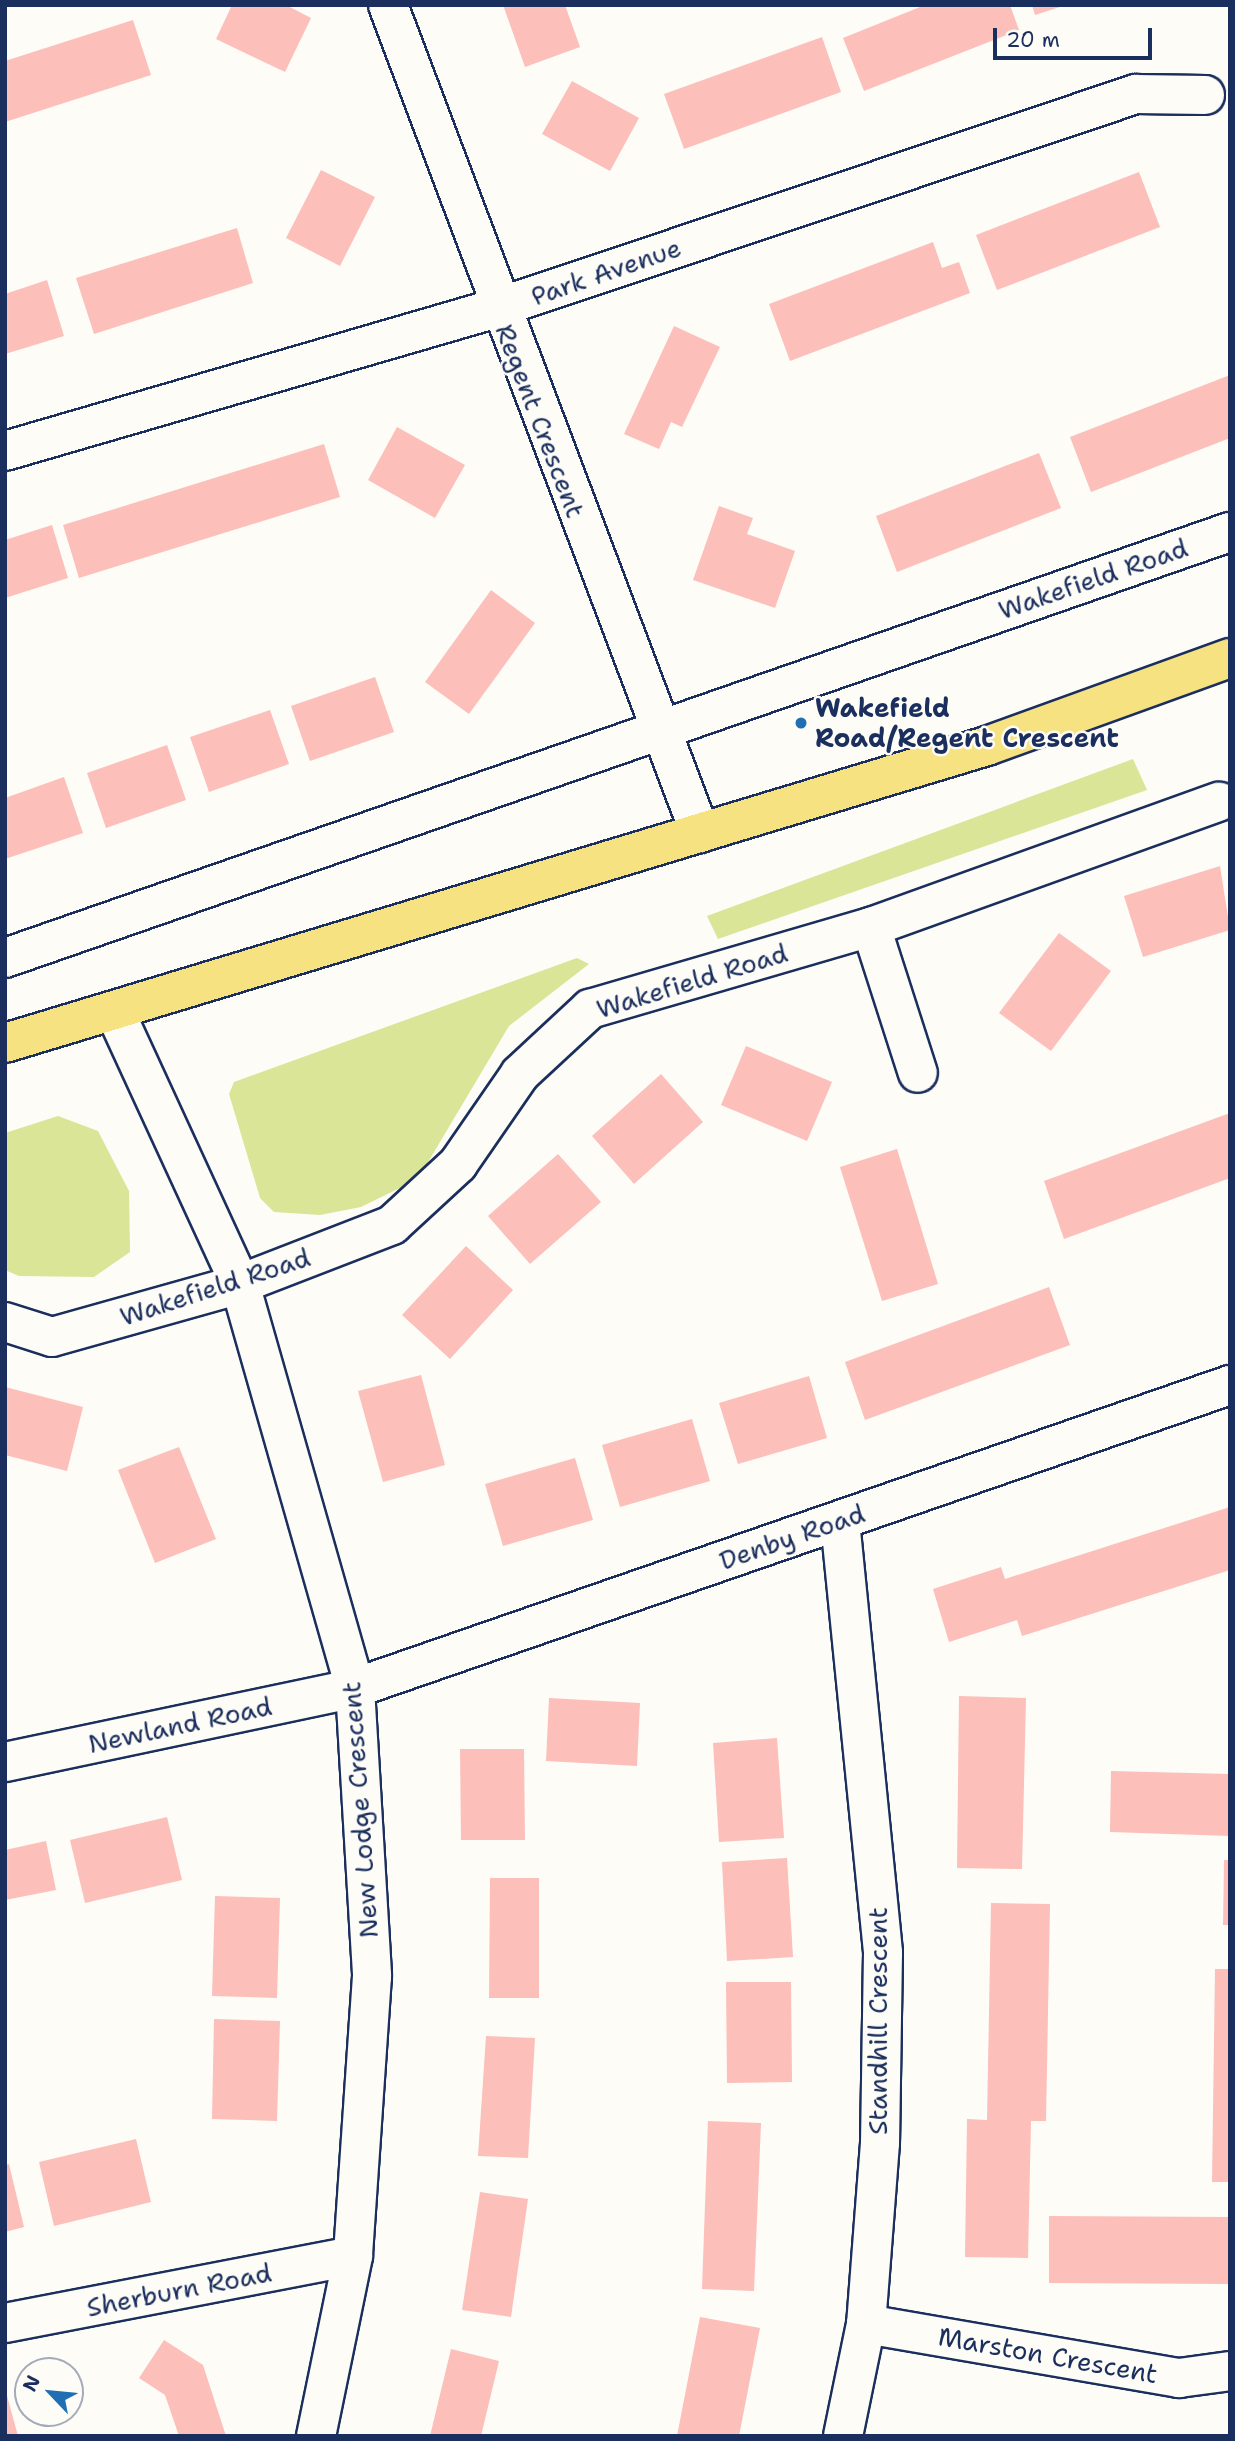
<!DOCTYPE html>
<html>
<head>
<meta charset="utf-8">
<style>
  body { margin:0 }
  #map { position:relative; width:1235px; height:2441px; overflow:hidden; background:#fdfcf7; font-family:"Shantell Sans",sans-serif }
  div>[style] { position:absolute }
  .green>* { inset:0; background:#dae598 }
  .building>* { inset:0; background:#fcbfba }
  .roads { filter:drop-shadow(2px 0 #1b2f5e) drop-shadow(-2px 0 #1b2f5e) drop-shadow(0 2px #1b2f5e) drop-shadow(0 -2px #1b2f5e) }
  .minor>* { height:38px; margin:-19px; padding:0 19px; transform-origin:19px; border-radius:19px; background:#fdfcf7 }
  .major>* { height:38px; margin:-19px; padding:0 19px; transform-origin:19px; border-radius:19px; background:#f7e281 }
  .dots>* { width:19px; height:19px; translate:-50% -50%; box-sizing:border-box; border:4px solid #fdfcf7; border-radius:50% }
  span { translate:-50% -50%; white-space:nowrap; text-align:center; line-height:1.15; -webkit-text-stroke:5px #fdfcf7; paint-order:stroke }
  .street-label { font-size:26px; color:#1b2f5e }
  .poi-label { font-size:26px; color:#1b2f5e; font-weight:700 }
  .left { translate:0 -50%; text-align:left }
  .frame { position:absolute; inset:0; border:7px solid #1b2f5e; pointer-events:none }
  .north { position:absolute; left:14px; top:2357px; width:70px; height:70px; box-sizing:border-box; background:#fdfcf7; border:2px solid #a3aaba; border-radius:50%; rotate:296deg; font-size:19px; font-weight:700; line-height:28px; text-align:center; color:#1b2f5e }
  .north::after { content:''; display:block; margin:auto; width:24px; height:32px; background:#1f6fb2; clip-path:polygon(50% 0,100% 100%,50% 72%,0 100%) }
  .scale { position:absolute; left:993px; top:28px; width:159px; height:32px; box-sizing:border-box; border:4px solid #1b2f5e; border-top:0; padding-left:9px; font-size:21px; line-height:24px; white-space:nowrap; color:#1b2f5e; -webkit-text-stroke:5px #fdfcf7; paint-order:stroke }
</style>
</head>
<body>
<div id="map">
  <div class="green">
    <div style="clip-path:polygon(1133px 759px,1147px 790px,718px 939px,707px 916px)"></div>
    <div style="clip-path:polygon(577px 958px,589px 964px,509px 1026px,418px 1179px,361px 1207px,320px 1215px,274px 1212px,260px 1198px,229px 1094px,234px 1082px)"></div>
    <div style="clip-path:polygon(58px 1116px,98px 1131px,129px 1191px,130px 1252px,94px 1277px,19px 1276px,5px 1270px,5px 1133px)"></div>
  </div>
  <div class="building">
    <div style="clip-path:polygon(232px 5px,286px 5px,311px 18px,285px 72px,216px 39px)"></div>
    <div style="clip-path:polygon(503px 5px,565px 5px,580px 47px,525px 67px)"></div>
    <div style="clip-path:polygon(925px 5px,1010px 5px,1019px 30px,864px 91px,843px 38px)"></div>
    <div style="clip-path:polygon(1032px 5px,1063px 5px,1063px 6px,1035px 15px)"></div>
    <div style="clip-path:polygon(133px 20px,151px 75px,5px 122px,5px 61px)"></div>
    <div style="clip-path:polygon(822px 37px,841px 92px,684px 149px,664px 94px)"></div>
    <div style="clip-path:polygon(572px 81px,639px 118px,610px 171px,542px 134px)"></div>
    <div style="clip-path:polygon(321px 170px,375px 197px,340px 266px,286px 238px)"></div>
    <div style="clip-path:polygon(1139px 172px,1160px 227px,997px 290px,976px 235px)"></div>
    <div style="clip-path:polygon(237px 228px,253px 283px,94px 334px,76px 278px)"></div>
    <div style="clip-path:polygon(933px 242px,942px 268px,959px 262px,970px 293px,790px 361px,769px 304px)"></div>
    <div style="clip-path:polygon(47px 280px,64px 336px,5px 354px,5px 294px)"></div>
    <div style="clip-path:polygon(674px 326px,720px 347px,682px 427px,671px 422px,659px 449px,624px 434px)"></div>
    <div style="clip-path:polygon(1230px 375px,1230px 438px,1091px 492px,1070px 437px)"></div>
    <div style="clip-path:polygon(397px 427px,465px 465px,435px 518px,368px 480px)"></div>
    <div style="clip-path:polygon(324px 444px,340px 497px,79px 578px,63px 525px)"></div>
    <div style="clip-path:polygon(1039px 453px,1061px 508px,897px 572px,876px 516px)"></div>
    <div style="clip-path:polygon(719px 506px,753px 518px,747px 534px,795px 551px,775px 608px,693px 580px)"></div>
    <div style="clip-path:polygon(52px 525px,68px 578px,5px 598px,5px 540px)"></div>
    <div style="clip-path:polygon(491px 590px,535px 623px,469px 714px,425px 682px)"></div>
    <div style="clip-path:polygon(375px 677px,394px 732px,310px 761px,291px 706px)"></div>
    <div style="clip-path:polygon(270px 710px,289px 764px,209px 792px,190px 737px)"></div>
    <div style="clip-path:polygon(167px 745px,186px 800px,106px 828px,87px 773px)"></div>
    <div style="clip-path:polygon(64px 777px,83px 833px,5px 859px,5px 798px)"></div>
    <div style="clip-path:polygon(1220px 866px,1230px 930px,1143px 957px,1124px 896px)"></div>
    <div style="clip-path:polygon(1059px 933px,1111px 971px,1051px 1051px,999px 1013px)"></div>
    <div style="clip-path:polygon(746px 1046px,832px 1082px,807px 1141px,721px 1105px)"></div>
    <div style="clip-path:polygon(661px 1074px,703px 1122px,634px 1184px,592px 1136px)"></div>
    <div style="clip-path:polygon(1230px 1113px,1230px 1178px,1064px 1239px,1044px 1181px)"></div>
    <div style="clip-path:polygon(897px 1149px,938px 1284px,882px 1301px,840px 1167px)"></div>
    <div style="clip-path:polygon(558px 1154px,601px 1202px,530px 1264px,488px 1216px)"></div>
    <div style="clip-path:polygon(466px 1246px,513px 1290px,450px 1359px,402px 1315px)"></div>
    <div style="clip-path:polygon(1049px 1287px,1070px 1345px,865px 1420px,845px 1362px)"></div>
    <div style="clip-path:polygon(421px 1375px,445px 1465px,383px 1482px,358px 1391px)"></div>
    <div style="clip-path:polygon(809px 1376px,827px 1438px,738px 1464px,719px 1403px)"></div>
    <div style="clip-path:polygon(5px 1387px,83px 1407px,67px 1471px,5px 1455px)"></div>
    <div style="clip-path:polygon(692px 1419px,710px 1481px,620px 1507px,602px 1445px)"></div>
    <div style="clip-path:polygon(179px 1447px,216px 1539px,155px 1563px,118px 1470px)"></div>
    <div style="clip-path:polygon(575px 1458px,593px 1520px,503px 1546px,485px 1484px)"></div>
    <div style="clip-path:polygon(1230px 1507px,1230px 1570px,1022px 1636px,1017px 1620px,949px 1642px,933px 1589px,1001px 1567px,1005px 1579px)"></div>
    <div style="clip-path:polygon(959px 1696px,1026px 1698px,1022px 1869px,957px 1868px)"></div>
    <div style="clip-path:polygon(549px 1698px,640px 1703px,637px 1766px,546px 1761px)"></div>
    <div style="clip-path:polygon(777px 1738px,784px 1838px,719px 1842px,713px 1743px)"></div>
    <div style="clip-path:polygon(460px 1749px,524px 1749px,525px 1840px,461px 1840px)"></div>
    <div style="clip-path:polygon(1111px 1771px,1230px 1774px,1230px 1836px,1110px 1832px)"></div>
    <div style="clip-path:polygon(167px 1817px,182px 1880px,85px 1903px,70px 1840px)"></div>
    <div style="clip-path:polygon(46px 1841px,56px 1890px,5px 1900px,5px 1850px)"></div>
    <div style="clip-path:polygon(787px 1858px,793px 1957px,727px 1961px,722px 1862px)"></div>
    <div style="clip-path:polygon(1224px 1860px,1230px 1860px,1230px 1925px,1223px 1925px)"></div>
    <div style="clip-path:polygon(490px 1878px,539px 1878px,539px 1998px,489px 1998px)"></div>
    <div style="clip-path:polygon(215px 1896px,280px 1898px,277px 1998px,212px 1996px)"></div>
    <div style="clip-path:polygon(991px 1903px,1050px 1904px,1046px 2121px,1031px 2121px,1028px 2258px,965px 2257px,967px 2119px,987px 2120px)"></div>
    <div style="clip-path:polygon(1215px 1969px,1230px 1969px,1230px 2182px,1212px 2182px)"></div>
    <div style="clip-path:polygon(726px 1982px,791px 1982px,792px 2082px,727px 2083px)"></div>
    <div style="clip-path:polygon(214px 2019px,280px 2021px,277px 2121px,212px 2119px)"></div>
    <div style="clip-path:polygon(486px 2036px,535px 2038px,528px 2158px,478px 2156px)"></div>
    <div style="clip-path:polygon(708px 2121px,761px 2123px,754px 2291px,702px 2289px)"></div>
    <div style="clip-path:polygon(136px 2139px,151px 2202px,54px 2226px,39px 2162px)"></div>
    <div style="clip-path:polygon(9px 2164px,24px 2227px,5px 2232px,5px 2165px)"></div>
    <div style="clip-path:polygon(480px 2192px,528px 2199px,511px 2317px,462px 2310px)"></div>
    <div style="clip-path:polygon(1049px 2216px,1230px 2217px,1230px 2284px,1049px 2283px)"></div>
    <div style="clip-path:polygon(700px 2317px,760px 2328px,739px 2436px,677px 2436px)"></div>
    <div style="clip-path:polygon(164px 2340px,203px 2365px,226px 2436px,179px 2436px,165px 2395px,139px 2378px)"></div>
    <div style="clip-path:polygon(451px 2349px,499px 2361px,481px 2436px,430px 2436px)"></div>
    <div style="clip-path:polygon(6px 2392px,18px 2436px,5px 2436px)"></div>
  </div>
  <div class="roads">
    <div class="minor">
      <div style="left:388px;top:5px;width:885px;rotate:69.35deg"></div>
      <div style="left:5px;top:451px;width:512px;rotate:-16.21deg"></div>
      <div style="left:497px;top:308px;width:674px;rotate:-18.52deg"></div>
      <div style="left:1136px;top:94px;width:69px;rotate:0.8deg"></div>
      <div style="left:871px;top:927px;width:153px;rotate:72.2deg"></div>
      <div style="left:5px;top:958px;width:1297px;rotate:-19.18deg"></div>
      <div style="left:115px;top:1012px;width:299px;rotate:65.3deg"></div>
      <div style="left:240px;top:1284px;width:420px;rotate:74.1deg"></div>
      <div style="left:355px;top:1688px;width:289px;rotate:86.6deg"></div>
      <div style="left:372px;top:1976px;width:281px;rotate:93.9deg"></div>
      <div style="left:353px;top:2256px;width:184px;rotate:101.6deg"></div>
      <div style="left:5px;top:1322px;width:49px;rotate:17.7deg"></div>
      <div style="left:52px;top:1337px;width:195px;rotate:-15.7deg"></div>
      <div style="left:240px;top:1284px;width:163px;rotate:-21.2deg"></div>
      <div style="left:392px;top:1225px;width:90px;rotate:-42.7deg"></div>
      <div style="left:458px;top:1164px;width:109px;rotate:-55.4deg"></div>
      <div style="left:520px;top:1074px;width:96px;rotate:-42.9deg"></div>
      <div style="left:590px;top:1009px;width:293px;rotate:-16.3deg"></div>
      <div style="left:871px;top:927px;width:370px;rotate:-19.8deg"></div>
      <div style="left:840px;top:1521px;width:434px;rotate:84.3deg"></div>
      <div style="left:883px;top:1953px;width:190px;rotate:90.9deg"></div>
      <div style="left:880px;top:2143px;width:182px;rotate:94.4deg"></div>
      <div style="left:866px;top:2324px;width:114px;rotate:101.6deg"></div>
      <div style="left:5px;top:1762px;width:358px;rotate:-11.9deg"></div>
      <div style="left:355px;top:1688px;width:926px;rotate:-19.1deg"></div>
      <div style="left:5px;top:2323px;width:354px;rotate:-10.9deg"></div>
      <div style="left:866px;top:2324px;width:318px;rotate:9.8deg"></div>
      <div style="left:1179px;top:2378px;width:51px;rotate:-7.8deg"></div>
    </div>
    <div class="major">
      <div style="left:5px;top:1043px;width:1026px;rotate:-16.83deg"></div>
      <div style="left:987px;top:746px;width:258px;rotate:-19.9deg"></div>
    </div>
  </div>
  <div class="dots">
    <div style="left:801px;top:723px;background:#1f6fb2"></div>
  </div>
  <div class="street-label">
    <span style="left:606px;top:272px;rotate:-19deg">Park Avenue</span>
    <span style="left:540px;top:421px;rotate:69deg">Regent Crescent</span>
    <span style="left:1093px;top:579px;rotate:-19deg">Wakefield Road</span>
    <span style="left:692px;top:981px;rotate:-17deg">Wakefield Road</span>
    <span style="left:215px;top:1287px;rotate:-18deg">Wakefield Road</span>
    <span style="left:792px;top:1537px;rotate:-19deg">Denby Road</span>
    <span style="left:180px;top:1725px;rotate:-12deg">Newland Road</span>
    <span style="left:360px;top:1810px;rotate:-94deg">New Lodge Crescent</span>
    <span style="left:878px;top:2021px;rotate:-90deg">Standhill Crescent</span>
    <span style="left:179px;top:2290px;rotate:-11deg">Sherburn Road</span>
    <span style="left:1048px;top:2355px;rotate:10deg">Marston Crescent</span>
  </div>
  <div class="poi-label">
    <span class="left" style="left:815px;top:723px">Wakefield<br>Road/Regent Crescent</span>
  </div>
  <div class="frame"></div>
  <div class="north">N</div>
  <div class="scale">20 m</div>
</div>
</body>
</html>
